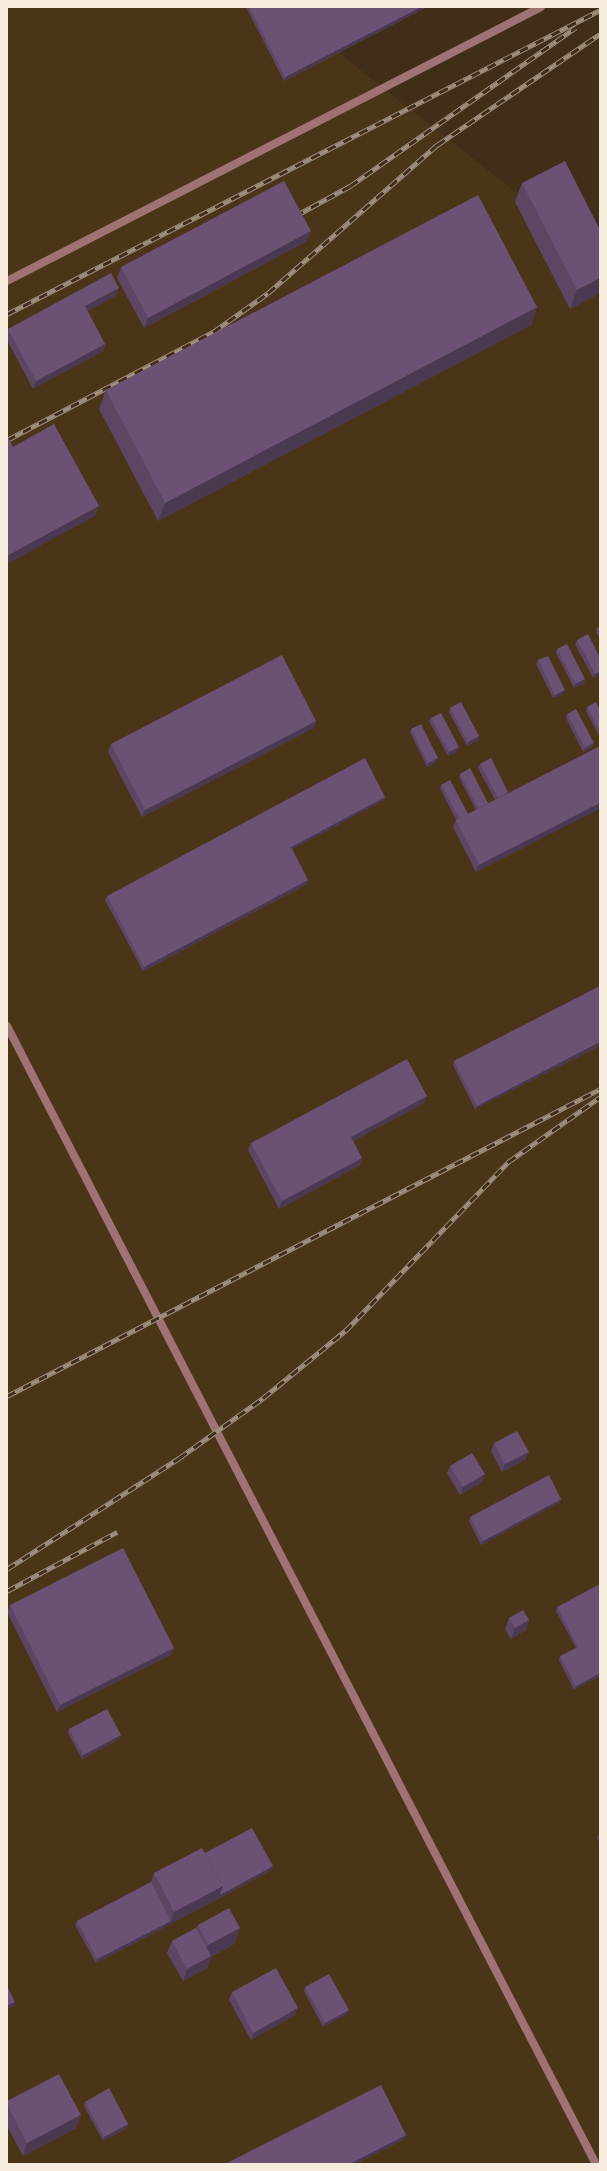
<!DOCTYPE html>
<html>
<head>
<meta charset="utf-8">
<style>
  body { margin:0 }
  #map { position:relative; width:607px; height:2171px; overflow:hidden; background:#402e19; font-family:"DejaVu Sans",sans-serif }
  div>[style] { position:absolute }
  .built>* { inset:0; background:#4b3519 }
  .lane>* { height:8px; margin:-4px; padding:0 4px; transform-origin:4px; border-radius:4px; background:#9f7373 }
  .rail>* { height:4.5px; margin-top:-2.25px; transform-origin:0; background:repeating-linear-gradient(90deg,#402e19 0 9px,#9e8f7e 0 18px); box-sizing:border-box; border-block:1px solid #9e8f7e }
  .wall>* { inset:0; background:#5c4664 }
  .shaded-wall>* { inset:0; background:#4b3951 }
  .building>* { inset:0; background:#6b5174 }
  span { translate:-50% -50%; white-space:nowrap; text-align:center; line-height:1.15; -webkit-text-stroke:3.5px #402e19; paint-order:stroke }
  .frame { position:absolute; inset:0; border:8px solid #f7ebde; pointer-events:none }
</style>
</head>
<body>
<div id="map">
  <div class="built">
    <div style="clip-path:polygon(7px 7px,280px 7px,600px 258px,600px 2164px,7px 2164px)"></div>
  </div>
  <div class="lane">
    <div style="left:7px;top:281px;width:600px;rotate:-27.16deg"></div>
    <div style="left:7px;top:1026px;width:1281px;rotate:62.64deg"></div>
  </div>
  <div class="rail">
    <div style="left:295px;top:216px;width:63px;rotate:-28.6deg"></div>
    <div style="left:350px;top:186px;width:276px;rotate:-35.1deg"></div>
    <div style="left:7px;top:314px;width:666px;rotate:-27.14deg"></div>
    <div style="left:7px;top:440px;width:233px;rotate:-27.7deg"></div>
    <div style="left:213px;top:332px;width:67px;rotate:-35.3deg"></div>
    <div style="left:268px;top:293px;width:225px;rotate:-41.2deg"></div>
    <div style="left:437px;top:145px;width:197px;rotate:-34.3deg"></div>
    <div style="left:7px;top:1396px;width:668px;rotate:-27.37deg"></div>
    <div style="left:7px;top:1569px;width:205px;rotate:-32.8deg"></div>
    <div style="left:179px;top:1458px;width:103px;rotate:-35.5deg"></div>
    <div style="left:263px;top:1398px;width:106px;rotate:-39.3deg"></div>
    <div style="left:345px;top:1331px;width:235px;rotate:-46deg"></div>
    <div style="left:508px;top:1162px;width:113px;rotate:-35.2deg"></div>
    <div style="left:7px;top:1591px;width:125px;rotate:-28.2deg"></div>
  </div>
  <div class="wall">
    <div style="clip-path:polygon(246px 7px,427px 7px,284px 81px)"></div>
    <div style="clip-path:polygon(522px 183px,600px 230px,600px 293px,570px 309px,515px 202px)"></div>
    <div style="clip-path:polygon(307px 241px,144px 328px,117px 278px,121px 267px)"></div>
    <div style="clip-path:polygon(117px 295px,87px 311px,105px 344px,103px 351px,33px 389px,7px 340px,7px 331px,8px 329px)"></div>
    <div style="clip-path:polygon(537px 307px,531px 325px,158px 521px,99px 409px,106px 390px)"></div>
    <div style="clip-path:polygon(600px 627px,600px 639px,596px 632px,597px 628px)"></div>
    <div style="clip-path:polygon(577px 640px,600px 658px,600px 674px,593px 678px,575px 644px)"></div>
    <div style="clip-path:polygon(557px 649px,585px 679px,584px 683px,574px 688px,556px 653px)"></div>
    <div style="clip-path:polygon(538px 660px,563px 694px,553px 698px,536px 664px)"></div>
    <div style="clip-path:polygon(587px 707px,600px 710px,600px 738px,586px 711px)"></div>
    <div style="clip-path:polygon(450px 708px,479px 736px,478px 740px,467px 746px,449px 712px)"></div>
    <div style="clip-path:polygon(567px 714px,592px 747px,583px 752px,566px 718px)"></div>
    <div style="clip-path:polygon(431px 718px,458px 751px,448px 756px,429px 721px)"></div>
    <div style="clip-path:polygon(316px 721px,314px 728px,142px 817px,108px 752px,111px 744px)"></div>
    <div style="clip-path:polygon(411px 729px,436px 762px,427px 767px,410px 732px)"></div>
    <div style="clip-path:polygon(480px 764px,508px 792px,476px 872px,453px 827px,456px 820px,440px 788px,441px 785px,468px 814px,476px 810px,459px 777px,460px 774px,488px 803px,495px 800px,478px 768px)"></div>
    <div style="clip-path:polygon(385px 797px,384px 800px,292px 849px,308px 880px,307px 884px,143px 971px,105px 900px,107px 896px)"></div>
    <div style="clip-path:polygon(600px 986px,475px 1109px,453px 1065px,454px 1061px)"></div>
    <div style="clip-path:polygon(427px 1096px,424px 1103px,353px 1141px,360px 1165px,279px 1209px,248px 1150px,251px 1143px)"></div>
    <div style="clip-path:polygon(494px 1443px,526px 1459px,502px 1472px,491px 1451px)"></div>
    <div style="clip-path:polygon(450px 1466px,485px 1474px,482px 1482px,460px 1495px,447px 1473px)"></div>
    <div style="clip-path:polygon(561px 1499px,560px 1502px,481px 1545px,469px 1521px,470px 1517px)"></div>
    <div style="clip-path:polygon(10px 1605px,171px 1655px,57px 1712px,7px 1612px)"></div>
    <div style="clip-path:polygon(557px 1607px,600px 1676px,574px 1690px,559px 1660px,560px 1656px,576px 1648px,556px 1611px)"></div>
    <div style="clip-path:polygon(509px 1618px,529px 1620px,526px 1630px,511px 1639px,505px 1629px)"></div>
    <div style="clip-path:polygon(69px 1729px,121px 1735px,119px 1739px,82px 1759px,68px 1733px)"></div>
    <div style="clip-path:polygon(599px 1834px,600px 1834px,600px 1843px,597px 1838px)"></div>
    <div style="clip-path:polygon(205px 1853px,273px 1866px,271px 1870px,218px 1899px,96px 1963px,75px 1925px,77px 1921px,151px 1882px,154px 1873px)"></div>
    <div style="clip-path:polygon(198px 1925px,240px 1928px,234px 1944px,211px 1957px,207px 1968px,183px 1981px,167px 1953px,172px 1941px,196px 1928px)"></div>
    <div style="clip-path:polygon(305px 1987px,348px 2013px,323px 2027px,304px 1991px)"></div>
    <div style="clip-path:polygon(232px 1992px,295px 2015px,251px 2040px,229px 2000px)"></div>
    <div style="clip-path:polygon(7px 2101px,76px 2128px,23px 2156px,7px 2126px)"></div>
    <div style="clip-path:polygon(85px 2102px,128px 2124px,127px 2128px,103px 2141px,84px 2106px)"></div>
  </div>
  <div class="shaded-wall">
    <div style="clip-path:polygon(421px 7px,427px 7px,284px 81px,285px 77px)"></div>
    <div style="clip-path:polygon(311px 231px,307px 241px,144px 328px,148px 318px)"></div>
    <div style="clip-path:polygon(600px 278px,600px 293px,570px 309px,577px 290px)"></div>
    <div style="clip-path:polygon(119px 288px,117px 295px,82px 314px,85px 306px)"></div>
    <div style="clip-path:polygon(537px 307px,531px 325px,158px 521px,165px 503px)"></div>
    <div style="clip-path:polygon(105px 344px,103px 351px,33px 389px,36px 381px)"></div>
    <div style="clip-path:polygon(99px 506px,95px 516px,7px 564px,7px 556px)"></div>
    <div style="clip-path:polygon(600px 671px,600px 674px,593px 678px,595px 674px)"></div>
    <div style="clip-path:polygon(585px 679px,584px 683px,574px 688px,575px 684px)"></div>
    <div style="clip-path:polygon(565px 690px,563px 694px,553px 698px,555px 695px)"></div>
    <div style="clip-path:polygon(316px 721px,314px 728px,142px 817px,145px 810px)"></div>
    <div style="clip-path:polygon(479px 736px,478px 740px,467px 746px,468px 742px)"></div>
    <div style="clip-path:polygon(594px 743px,592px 747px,583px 752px,585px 748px)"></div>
    <div style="clip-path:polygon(459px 747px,458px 751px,448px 756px,449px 752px)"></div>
    <div style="clip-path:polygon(438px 758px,436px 762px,427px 767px,428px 763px)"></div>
    <div style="clip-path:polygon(385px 797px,384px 800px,289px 851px,291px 847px)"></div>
    <div style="clip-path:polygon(600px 803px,600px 809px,476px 872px,479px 865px)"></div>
    <div style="clip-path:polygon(308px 880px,307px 884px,143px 971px,144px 967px)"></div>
    <div style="clip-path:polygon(600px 1042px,600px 1046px,475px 1109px,477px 1106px)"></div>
    <div style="clip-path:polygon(427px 1096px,424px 1103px,348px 1144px,351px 1137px)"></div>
    <div style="clip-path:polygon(362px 1158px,360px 1165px,279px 1209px,282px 1201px)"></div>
    <div style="clip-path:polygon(529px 1452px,526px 1459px,502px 1472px,505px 1464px)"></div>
    <div style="clip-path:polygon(485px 1474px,482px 1482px,460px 1495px,463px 1487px)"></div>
    <div style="clip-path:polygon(561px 1499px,560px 1502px,481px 1545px,483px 1541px)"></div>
    <div style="clip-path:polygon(529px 1620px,526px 1630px,511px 1639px,515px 1628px)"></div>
    <div style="clip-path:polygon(174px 1648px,171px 1655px,57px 1712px,60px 1705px)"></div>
    <div style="clip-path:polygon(600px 1673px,600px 1676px,574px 1690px,576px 1686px)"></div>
    <div style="clip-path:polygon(121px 1735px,119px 1739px,82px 1759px,83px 1755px)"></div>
    <div style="clip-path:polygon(273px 1866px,271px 1870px,218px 1899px,220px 1895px)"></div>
    <div style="clip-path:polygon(223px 1886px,218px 1899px,96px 1963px,97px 1959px,171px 1921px,174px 1912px)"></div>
    <div style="clip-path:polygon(240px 1928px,234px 1944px,211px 1957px,207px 1968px,183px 1981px,187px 1969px,203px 1960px,208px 1945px)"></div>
    <div style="clip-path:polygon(15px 2002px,14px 2006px,7px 2009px,7px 2006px)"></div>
    <div style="clip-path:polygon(298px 2008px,295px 2015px,251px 2040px,253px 2033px)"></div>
    <div style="clip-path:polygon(349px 2010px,348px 2013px,323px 2027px,325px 2023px)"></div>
    <div style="clip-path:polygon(81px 2115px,76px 2128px,23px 2156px,27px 2143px)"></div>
    <div style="clip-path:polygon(128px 2124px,127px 2128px,103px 2141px,104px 2137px)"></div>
    <div style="clip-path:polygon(406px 2135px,405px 2139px,356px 2164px,350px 2164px)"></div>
  </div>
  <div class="building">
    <div style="clip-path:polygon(249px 7px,421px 7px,285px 77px)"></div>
    <div style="clip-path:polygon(565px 161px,600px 230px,600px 278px,577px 290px,522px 183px)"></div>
    <div style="clip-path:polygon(284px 181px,311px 231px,148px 318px,121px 267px)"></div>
    <div style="clip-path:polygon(478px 195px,537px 307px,165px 503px,106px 390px)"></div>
    <div style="clip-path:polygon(111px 273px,119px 288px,85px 306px,105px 344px,36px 381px,8px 329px)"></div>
    <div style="clip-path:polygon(54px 424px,99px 506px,7px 556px,7px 435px,13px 447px)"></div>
    <div style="clip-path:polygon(600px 627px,600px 633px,597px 628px)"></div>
    <div style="clip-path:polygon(588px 634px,600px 658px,600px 671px,595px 674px,577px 640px)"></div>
    <div style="clip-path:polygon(567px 644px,585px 679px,575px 684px,557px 649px)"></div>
    <div style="clip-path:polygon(282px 655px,316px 721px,145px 810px,111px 744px)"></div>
    <div style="clip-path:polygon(548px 656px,565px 690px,555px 695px,538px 660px)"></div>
    <div style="clip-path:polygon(461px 702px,479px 736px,468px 742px,450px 708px)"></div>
    <div style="clip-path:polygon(596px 702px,600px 710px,600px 732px,587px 707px)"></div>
    <div style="clip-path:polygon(576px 709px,594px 743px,585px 748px,567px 714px)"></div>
    <div style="clip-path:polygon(441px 713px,459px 747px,449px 752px,431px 718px)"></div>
    <div style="clip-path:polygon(421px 724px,438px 758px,428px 763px,411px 729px)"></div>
    <div style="clip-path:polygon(600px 746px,600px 803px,479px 865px,456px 820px)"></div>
    <div style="clip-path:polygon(365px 758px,385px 797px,291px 847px,308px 880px,144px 967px,107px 896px)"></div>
    <div style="clip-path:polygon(491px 758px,508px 792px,498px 798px,480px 764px)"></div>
    <div style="clip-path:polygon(470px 768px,488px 803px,478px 808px,460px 774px)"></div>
    <div style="clip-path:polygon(450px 780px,468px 814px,459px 818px,441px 785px)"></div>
    <div style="clip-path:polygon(600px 986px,600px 1042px,477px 1106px,454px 1061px)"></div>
    <div style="clip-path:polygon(407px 1059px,427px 1096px,351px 1137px,362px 1158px,282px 1201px,251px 1143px)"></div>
    <div style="clip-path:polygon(517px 1431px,529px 1452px,505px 1464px,494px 1443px)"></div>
    <div style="clip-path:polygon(472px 1453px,485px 1474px,463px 1487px,450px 1466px)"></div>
    <div style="clip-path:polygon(549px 1475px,561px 1499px,483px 1541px,470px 1517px)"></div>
    <div style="clip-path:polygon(123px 1548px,174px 1648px,60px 1705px,10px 1605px)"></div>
    <div style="clip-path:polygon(600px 1584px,600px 1673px,576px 1686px,560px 1656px,578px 1647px,557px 1607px)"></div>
    <div style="clip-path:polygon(523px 1610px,529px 1620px,515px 1628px,509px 1618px)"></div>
    <div style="clip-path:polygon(107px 1709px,121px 1735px,83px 1755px,69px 1729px)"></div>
    <div style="clip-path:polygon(252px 1828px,273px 1866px,220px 1895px,223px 1886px,205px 1853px)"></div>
    <div style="clip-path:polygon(202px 1848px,223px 1886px,174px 1912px,154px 1873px)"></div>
    <div style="clip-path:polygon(151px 1882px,171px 1921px,97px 1959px,77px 1921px)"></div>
    <div style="clip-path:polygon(229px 1908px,240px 1928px,208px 1945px,198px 1925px)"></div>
    <div style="clip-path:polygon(196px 1928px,211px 1956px,187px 1969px,172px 1941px)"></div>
    <div style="clip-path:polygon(276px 1968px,298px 2008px,253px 2033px,232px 1992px)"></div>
    <div style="clip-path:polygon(329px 1974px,349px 2010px,325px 2023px,305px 1987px)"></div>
    <div style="clip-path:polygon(7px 1986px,15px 2002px,7px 2006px)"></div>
    <div style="clip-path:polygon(59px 2074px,81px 2115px,27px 2143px,7px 2104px,7px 2101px)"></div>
    <div style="clip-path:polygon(381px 2085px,406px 2135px,350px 2164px,225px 2164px)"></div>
    <div style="clip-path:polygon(109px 2088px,128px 2124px,104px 2137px,85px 2102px)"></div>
  </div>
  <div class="frame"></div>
</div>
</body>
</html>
